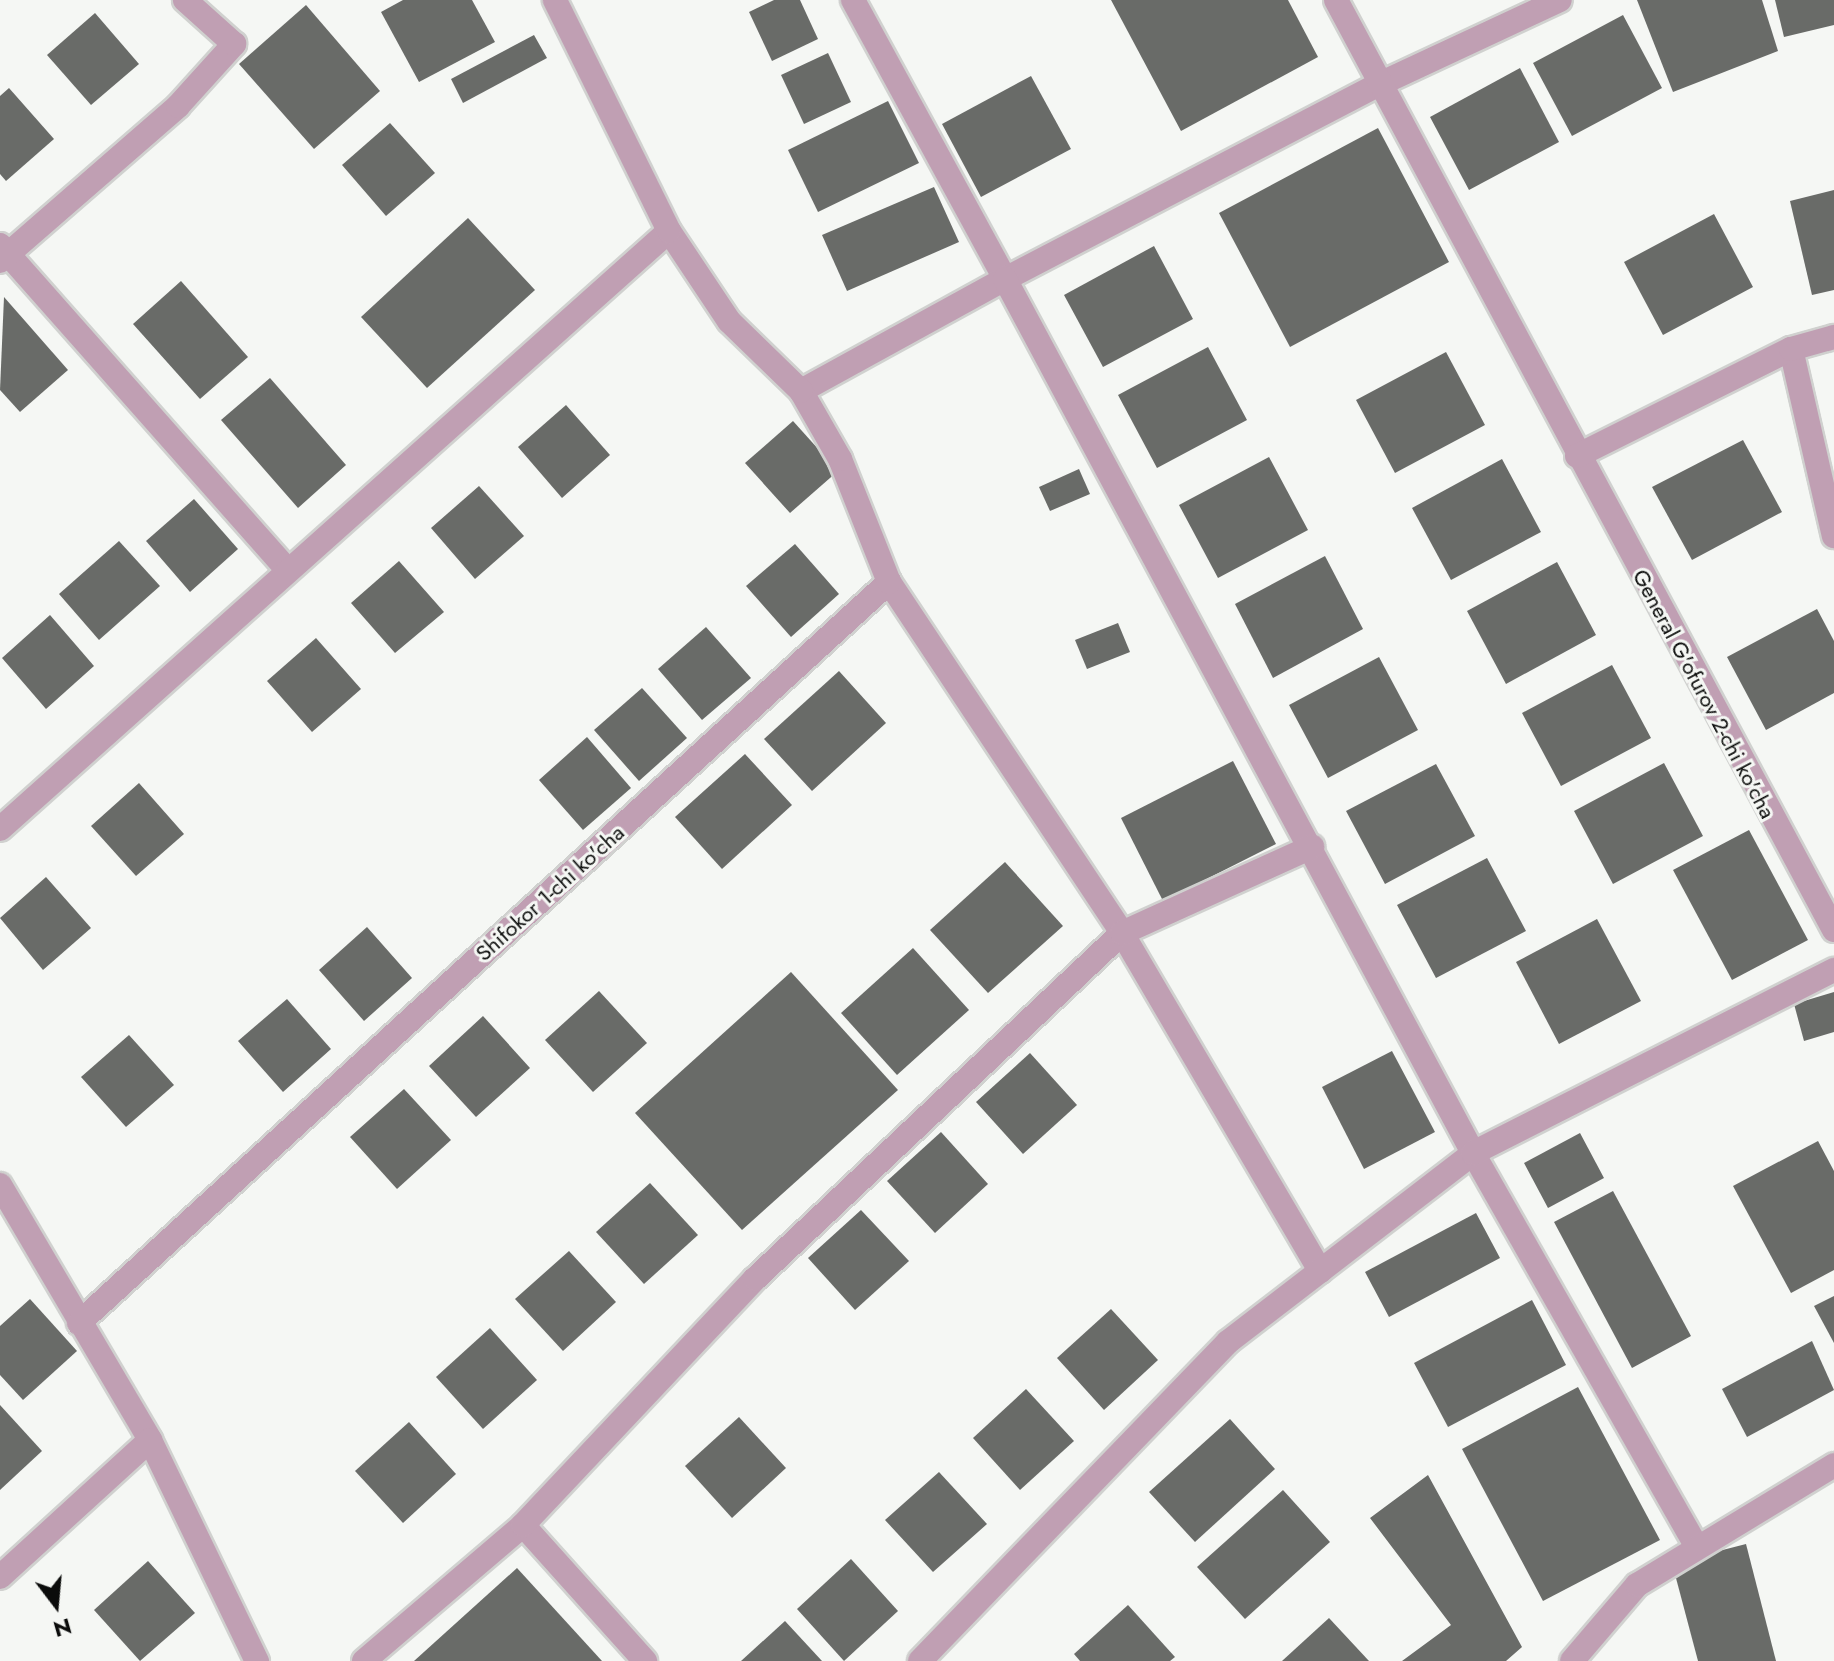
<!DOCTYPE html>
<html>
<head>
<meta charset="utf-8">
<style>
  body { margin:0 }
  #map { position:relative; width:1834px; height:1661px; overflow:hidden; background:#f5f7f4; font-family:Jost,sans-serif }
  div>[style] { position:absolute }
  .building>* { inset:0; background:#696b68 }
  .roads { filter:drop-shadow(2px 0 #d0d1cf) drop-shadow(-2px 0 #d0d1cf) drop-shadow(0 2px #d0d1cf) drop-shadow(0 -2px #d0d1cf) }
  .street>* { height:24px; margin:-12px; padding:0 12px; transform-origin:12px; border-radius:12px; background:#c09fb3 }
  span { translate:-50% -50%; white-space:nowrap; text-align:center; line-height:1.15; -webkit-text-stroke:6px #f5f7f4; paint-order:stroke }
  .street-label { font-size:22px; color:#0b0c0b }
  .north { position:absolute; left:16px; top:1565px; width:80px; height:80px; -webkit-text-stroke:6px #f5f7f4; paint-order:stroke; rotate:164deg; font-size:22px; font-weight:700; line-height:32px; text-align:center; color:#0b0c0b }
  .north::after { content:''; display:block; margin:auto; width:28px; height:36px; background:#0b0c0b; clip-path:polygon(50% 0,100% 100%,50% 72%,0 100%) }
</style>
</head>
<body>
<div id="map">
  <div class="building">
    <div style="clip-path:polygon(403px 0,472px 0,495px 42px,419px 82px,381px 12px)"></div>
    <div style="clip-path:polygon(774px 0,800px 0,818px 39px,772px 61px,749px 12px)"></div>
    <div style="clip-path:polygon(1111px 0,1288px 0,1318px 57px,1181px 131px)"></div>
    <div style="clip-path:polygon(1637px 0,1762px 0,1778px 51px,1673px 92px)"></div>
    <div style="clip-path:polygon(1775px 0,1834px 0,1834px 25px,1784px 37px)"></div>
    <div style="clip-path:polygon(306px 5px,380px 91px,314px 149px,239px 64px)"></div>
    <div style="clip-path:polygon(95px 13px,139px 64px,91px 105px,47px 55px)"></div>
    <div style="clip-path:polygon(1623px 15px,1662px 88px,1572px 136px,1533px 63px)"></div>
    <div style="clip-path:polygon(534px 35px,547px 58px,463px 103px,451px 79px)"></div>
    <div style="clip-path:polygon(828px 53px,851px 102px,804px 124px,781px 75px)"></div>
    <div style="clip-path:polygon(1520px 68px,1559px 142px,1469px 190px,1430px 117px)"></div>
    <div style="clip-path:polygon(1031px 76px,1071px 149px,981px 197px,942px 124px)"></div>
    <div style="clip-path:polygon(9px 88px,54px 139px,6px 181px,0 174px,0 96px)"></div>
    <div style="clip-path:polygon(888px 101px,919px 163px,818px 212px,788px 150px)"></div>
    <div style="clip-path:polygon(390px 123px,435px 173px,386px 216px,342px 165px)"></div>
    <div style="clip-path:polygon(1378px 128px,1449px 262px,1290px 347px,1219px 213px)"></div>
    <div style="clip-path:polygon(934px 187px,959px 242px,847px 291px,822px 235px)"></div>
    <div style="clip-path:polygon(1834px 190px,1834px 290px,1812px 295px,1790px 201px)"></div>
    <div style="clip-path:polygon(1714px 214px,1753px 287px,1663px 335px,1624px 262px)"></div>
    <div style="clip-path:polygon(468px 218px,535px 290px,427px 388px,361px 317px)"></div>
    <div style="clip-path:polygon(1154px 246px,1193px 319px,1103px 367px,1064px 295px)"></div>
    <div style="clip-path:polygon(181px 281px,248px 357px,200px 399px,133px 324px)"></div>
    <div style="clip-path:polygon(4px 297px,68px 370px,20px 412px,0 390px)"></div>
    <div style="clip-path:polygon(1208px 347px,1247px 420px,1157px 468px,1118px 395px)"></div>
    <div style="clip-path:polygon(1446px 352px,1485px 425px,1395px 473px,1356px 400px)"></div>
    <div style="clip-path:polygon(270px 378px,346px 465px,298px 508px,221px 420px)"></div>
    <div style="clip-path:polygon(566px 405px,610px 455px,562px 498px,518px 447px)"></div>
    <div style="clip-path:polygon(793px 421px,838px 471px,790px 513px,745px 463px)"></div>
    <div style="clip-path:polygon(1743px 440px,1782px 512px,1692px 560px,1652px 487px)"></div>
    <div style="clip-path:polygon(1269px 457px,1308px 530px,1218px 578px,1179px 505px)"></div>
    <div style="clip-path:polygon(1502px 459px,1541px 532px,1451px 580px,1412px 508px)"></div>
    <div style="clip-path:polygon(1079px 469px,1090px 494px,1050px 511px,1039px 487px)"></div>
    <div style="clip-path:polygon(479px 486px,524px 536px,475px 579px,431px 528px)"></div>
    <div style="clip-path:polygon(194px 499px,238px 549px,190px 592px,146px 541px)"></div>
    <div style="clip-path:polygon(119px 541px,160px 586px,99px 640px,59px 594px)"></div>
    <div style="clip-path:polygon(795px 544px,839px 594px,791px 637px,746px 586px)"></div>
    <div style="clip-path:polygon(1325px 556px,1363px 629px,1273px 678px,1235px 604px)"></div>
    <div style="clip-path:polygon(399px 561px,444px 612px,395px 653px,351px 603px)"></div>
    <div style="clip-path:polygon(1557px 562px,1596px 635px,1506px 684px,1467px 611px)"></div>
    <div style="clip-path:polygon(1817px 609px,1834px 641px,1834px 693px,1766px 730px,1727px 657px)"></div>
    <div style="clip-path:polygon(50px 615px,94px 666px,46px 709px,2px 658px)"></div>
    <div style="clip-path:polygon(1118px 623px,1130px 652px,1087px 669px,1075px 640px)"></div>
    <div style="clip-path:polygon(706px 627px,751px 678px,702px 720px,658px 669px)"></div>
    <div style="clip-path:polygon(316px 638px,361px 689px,312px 732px,267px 681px)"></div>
    <div style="clip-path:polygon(1379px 657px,1418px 730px,1328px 778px,1289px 705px)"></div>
    <div style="clip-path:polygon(1612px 665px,1651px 738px,1561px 786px,1522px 713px)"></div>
    <div style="clip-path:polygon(839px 671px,886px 723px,812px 791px,764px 739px)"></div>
    <div style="clip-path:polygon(642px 688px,687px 738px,639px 781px,594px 730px)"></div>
    <div style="clip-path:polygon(587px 737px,631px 788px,583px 830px,539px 780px)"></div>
    <div style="clip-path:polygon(745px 754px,792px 805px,722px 869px,675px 817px)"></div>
    <div style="clip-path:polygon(1233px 761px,1276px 844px,1163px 901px,1121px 818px)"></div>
    <div style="clip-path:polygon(1664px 763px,1703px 836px,1613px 884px,1574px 811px)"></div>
    <div style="clip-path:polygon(1436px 764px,1475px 836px,1385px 884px,1346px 811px)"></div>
    <div style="clip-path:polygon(139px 783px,184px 834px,136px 876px,91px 826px)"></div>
    <div style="clip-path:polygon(1749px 830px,1808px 940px,1732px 980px,1673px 870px)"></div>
    <div style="clip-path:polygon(1487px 858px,1526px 931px,1436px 978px,1397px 905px)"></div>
    <div style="clip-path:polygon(1005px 862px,1063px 926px,988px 993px,930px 930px)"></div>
    <div style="clip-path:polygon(46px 877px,91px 928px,43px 970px,0 918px)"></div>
    <div style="clip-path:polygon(1597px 919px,1641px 1001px,1559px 1044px,1516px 962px)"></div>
    <div style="clip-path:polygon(367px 927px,412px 978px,364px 1021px,319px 970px)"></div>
    <div style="clip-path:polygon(913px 948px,969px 1010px,897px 1075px,841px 1013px)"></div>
    <div style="clip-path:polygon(791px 972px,898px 1090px,742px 1230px,635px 1113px)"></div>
    <div style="clip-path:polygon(599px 991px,647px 1043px,593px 1092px,545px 1040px)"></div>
    <div style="clip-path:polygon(1834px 992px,1834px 1032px,1804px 1041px,1794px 1004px)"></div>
    <div style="clip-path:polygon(287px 999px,331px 1049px,283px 1092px,238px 1041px)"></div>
    <div style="clip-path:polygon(483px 1016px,530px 1068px,476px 1117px,429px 1066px)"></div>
    <div style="clip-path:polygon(129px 1035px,174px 1085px,126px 1127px,81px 1077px)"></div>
    <div style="clip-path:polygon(1392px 1051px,1435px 1132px,1364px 1169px,1322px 1087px)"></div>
    <div style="clip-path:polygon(1030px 1053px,1077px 1105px,1023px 1154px,976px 1102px)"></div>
    <div style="clip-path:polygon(404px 1089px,451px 1140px,397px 1189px,350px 1137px)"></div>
    <div style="clip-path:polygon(941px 1132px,988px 1184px,935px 1233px,887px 1181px)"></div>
    <div style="clip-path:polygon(1580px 1133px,1604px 1178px,1548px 1208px,1524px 1163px)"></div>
    <div style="clip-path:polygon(1818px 1141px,1834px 1171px,1834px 1270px,1791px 1293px,1733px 1186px)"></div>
    <div style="clip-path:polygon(650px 1183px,698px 1235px,644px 1284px,596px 1232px)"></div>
    <div style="clip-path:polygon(1613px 1191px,1691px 1336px,1632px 1368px,1554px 1222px)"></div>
    <div style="clip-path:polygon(861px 1210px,909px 1261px,855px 1310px,808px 1258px)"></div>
    <div style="clip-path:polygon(1476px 1213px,1500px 1258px,1389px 1317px,1365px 1272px)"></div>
    <div style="clip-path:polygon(569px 1251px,616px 1302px,563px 1351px,515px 1299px)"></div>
    <div style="clip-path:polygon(1834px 1296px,1834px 1343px,1814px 1306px)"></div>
    <div style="clip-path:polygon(30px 1299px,77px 1351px,23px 1400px,0 1375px,0 1326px)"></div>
    <div style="clip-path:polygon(1532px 1300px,1566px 1365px,1448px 1427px,1414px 1363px)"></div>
    <div style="clip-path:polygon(1111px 1309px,1158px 1360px,1104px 1410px,1057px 1358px)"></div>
    <div style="clip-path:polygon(490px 1328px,537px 1380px,483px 1429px,436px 1377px)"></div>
    <div style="clip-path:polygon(1812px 1341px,1834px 1390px,1747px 1437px,1722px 1389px)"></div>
    <div style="clip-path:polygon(1578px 1387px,1660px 1540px,1543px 1601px,1462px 1449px)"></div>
    <div style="clip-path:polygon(1026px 1389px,1074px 1441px,1020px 1490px,973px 1438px)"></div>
    <div style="clip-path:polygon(0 1405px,42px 1451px,0 1490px)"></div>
    <div style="clip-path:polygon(739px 1417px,786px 1468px,732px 1518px,685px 1466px)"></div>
    <div style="clip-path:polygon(1230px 1419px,1275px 1469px,1195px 1542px,1149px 1492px)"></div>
    <div style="clip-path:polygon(409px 1422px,456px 1474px,403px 1523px,355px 1471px)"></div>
    <div style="clip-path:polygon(939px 1472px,987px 1524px,933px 1572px,885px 1520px)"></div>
    <div style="clip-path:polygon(1428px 1475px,1522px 1647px,1506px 1661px,1402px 1661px,1451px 1625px,1370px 1518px)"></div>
    <div style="clip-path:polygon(1283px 1490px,1330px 1542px,1245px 1619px,1197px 1567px)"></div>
    <div style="clip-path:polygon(1746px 1544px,1776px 1661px,1698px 1661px,1672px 1563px)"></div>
    <div style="clip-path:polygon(851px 1559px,898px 1611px,844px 1661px,797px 1609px)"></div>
    <div style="clip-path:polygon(148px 1561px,195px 1613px,140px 1661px,94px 1610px)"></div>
    <div style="clip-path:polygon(517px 1568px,602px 1661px,414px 1661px)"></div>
    <div style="clip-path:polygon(1128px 1605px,1175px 1657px,1170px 1661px,1080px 1661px,1074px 1654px)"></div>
    <div style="clip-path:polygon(1329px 1618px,1369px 1661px,1282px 1661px)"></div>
    <div style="clip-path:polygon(785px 1621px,822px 1661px,741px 1661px)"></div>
  </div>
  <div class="roads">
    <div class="street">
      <div style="left:853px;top:0;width:318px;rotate:61.4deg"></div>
      <div style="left:1005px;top:279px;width:425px;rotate:-27.5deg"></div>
      <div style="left:1382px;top:83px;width:196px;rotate:-25deg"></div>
      <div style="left:1336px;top:0;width:1055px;rotate:61.83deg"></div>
      <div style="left:0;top:245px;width:433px;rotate:48.5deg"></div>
      <div style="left:0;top:261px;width:236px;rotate:-41deg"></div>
      <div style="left:178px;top:106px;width:84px;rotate:-47.9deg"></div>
      <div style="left:234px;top:44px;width:66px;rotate:-138.1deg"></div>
      <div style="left:1791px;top:349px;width:192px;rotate:77.1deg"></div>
      <div style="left:801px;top:391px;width:233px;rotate:-28.8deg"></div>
      <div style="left:1005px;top:279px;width:991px;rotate:61.83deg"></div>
      <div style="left:1473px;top:1153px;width:452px;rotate:60.4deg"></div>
      <div style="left:1577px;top:456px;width:239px;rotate:-26.6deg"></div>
      <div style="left:1791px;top:349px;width:45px;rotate:-15.6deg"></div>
      <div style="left:889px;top:582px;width:421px;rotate:56.4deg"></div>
      <div style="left:1122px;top:933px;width:392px;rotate:59.6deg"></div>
      <div style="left:0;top:829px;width:897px;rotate:-41.79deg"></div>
      <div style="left:0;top:1185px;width:296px;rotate:59.5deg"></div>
      <div style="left:150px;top:1440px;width:246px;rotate:64.2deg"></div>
      <div style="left:79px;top:1323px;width:1098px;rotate:-42.45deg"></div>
      <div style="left:889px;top:582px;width:132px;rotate:-111.7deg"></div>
      <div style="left:840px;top:459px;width:78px;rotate:-119.8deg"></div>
      <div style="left:801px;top:391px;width:100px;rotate:-135.8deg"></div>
      <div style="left:729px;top:321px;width:108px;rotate:-123.7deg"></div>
      <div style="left:669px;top:231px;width:258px;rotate:-116.3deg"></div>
      <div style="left:523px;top:1525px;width:183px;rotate:48.1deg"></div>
      <div style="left:0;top:1577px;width:203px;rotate:-42.4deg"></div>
      <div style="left:364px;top:1661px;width:209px;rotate:-40.5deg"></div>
      <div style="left:523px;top:1525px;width:338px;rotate:-46.7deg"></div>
      <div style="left:755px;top:1279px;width:504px;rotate:-43.31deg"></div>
      <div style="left:1122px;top:933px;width:209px;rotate:-24.4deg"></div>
      <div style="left:920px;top:1661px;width:443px;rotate:-46deg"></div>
      <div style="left:1228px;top:1342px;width:309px;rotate:-37.6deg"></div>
      <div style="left:1473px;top:1153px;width:405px;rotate:-26.9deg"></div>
      <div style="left:1572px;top:1661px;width:100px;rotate:-49.5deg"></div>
      <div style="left:1637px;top:1585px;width:231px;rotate:-31.3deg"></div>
    </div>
  </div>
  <div class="street-label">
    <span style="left:1704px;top:694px;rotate:62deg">General G'ofurov 2-chi ko'cha</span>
    <span style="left:550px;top:893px;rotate:-42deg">Shifokor 1-chi ko'cha</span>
  </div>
  <div class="north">N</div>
</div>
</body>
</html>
